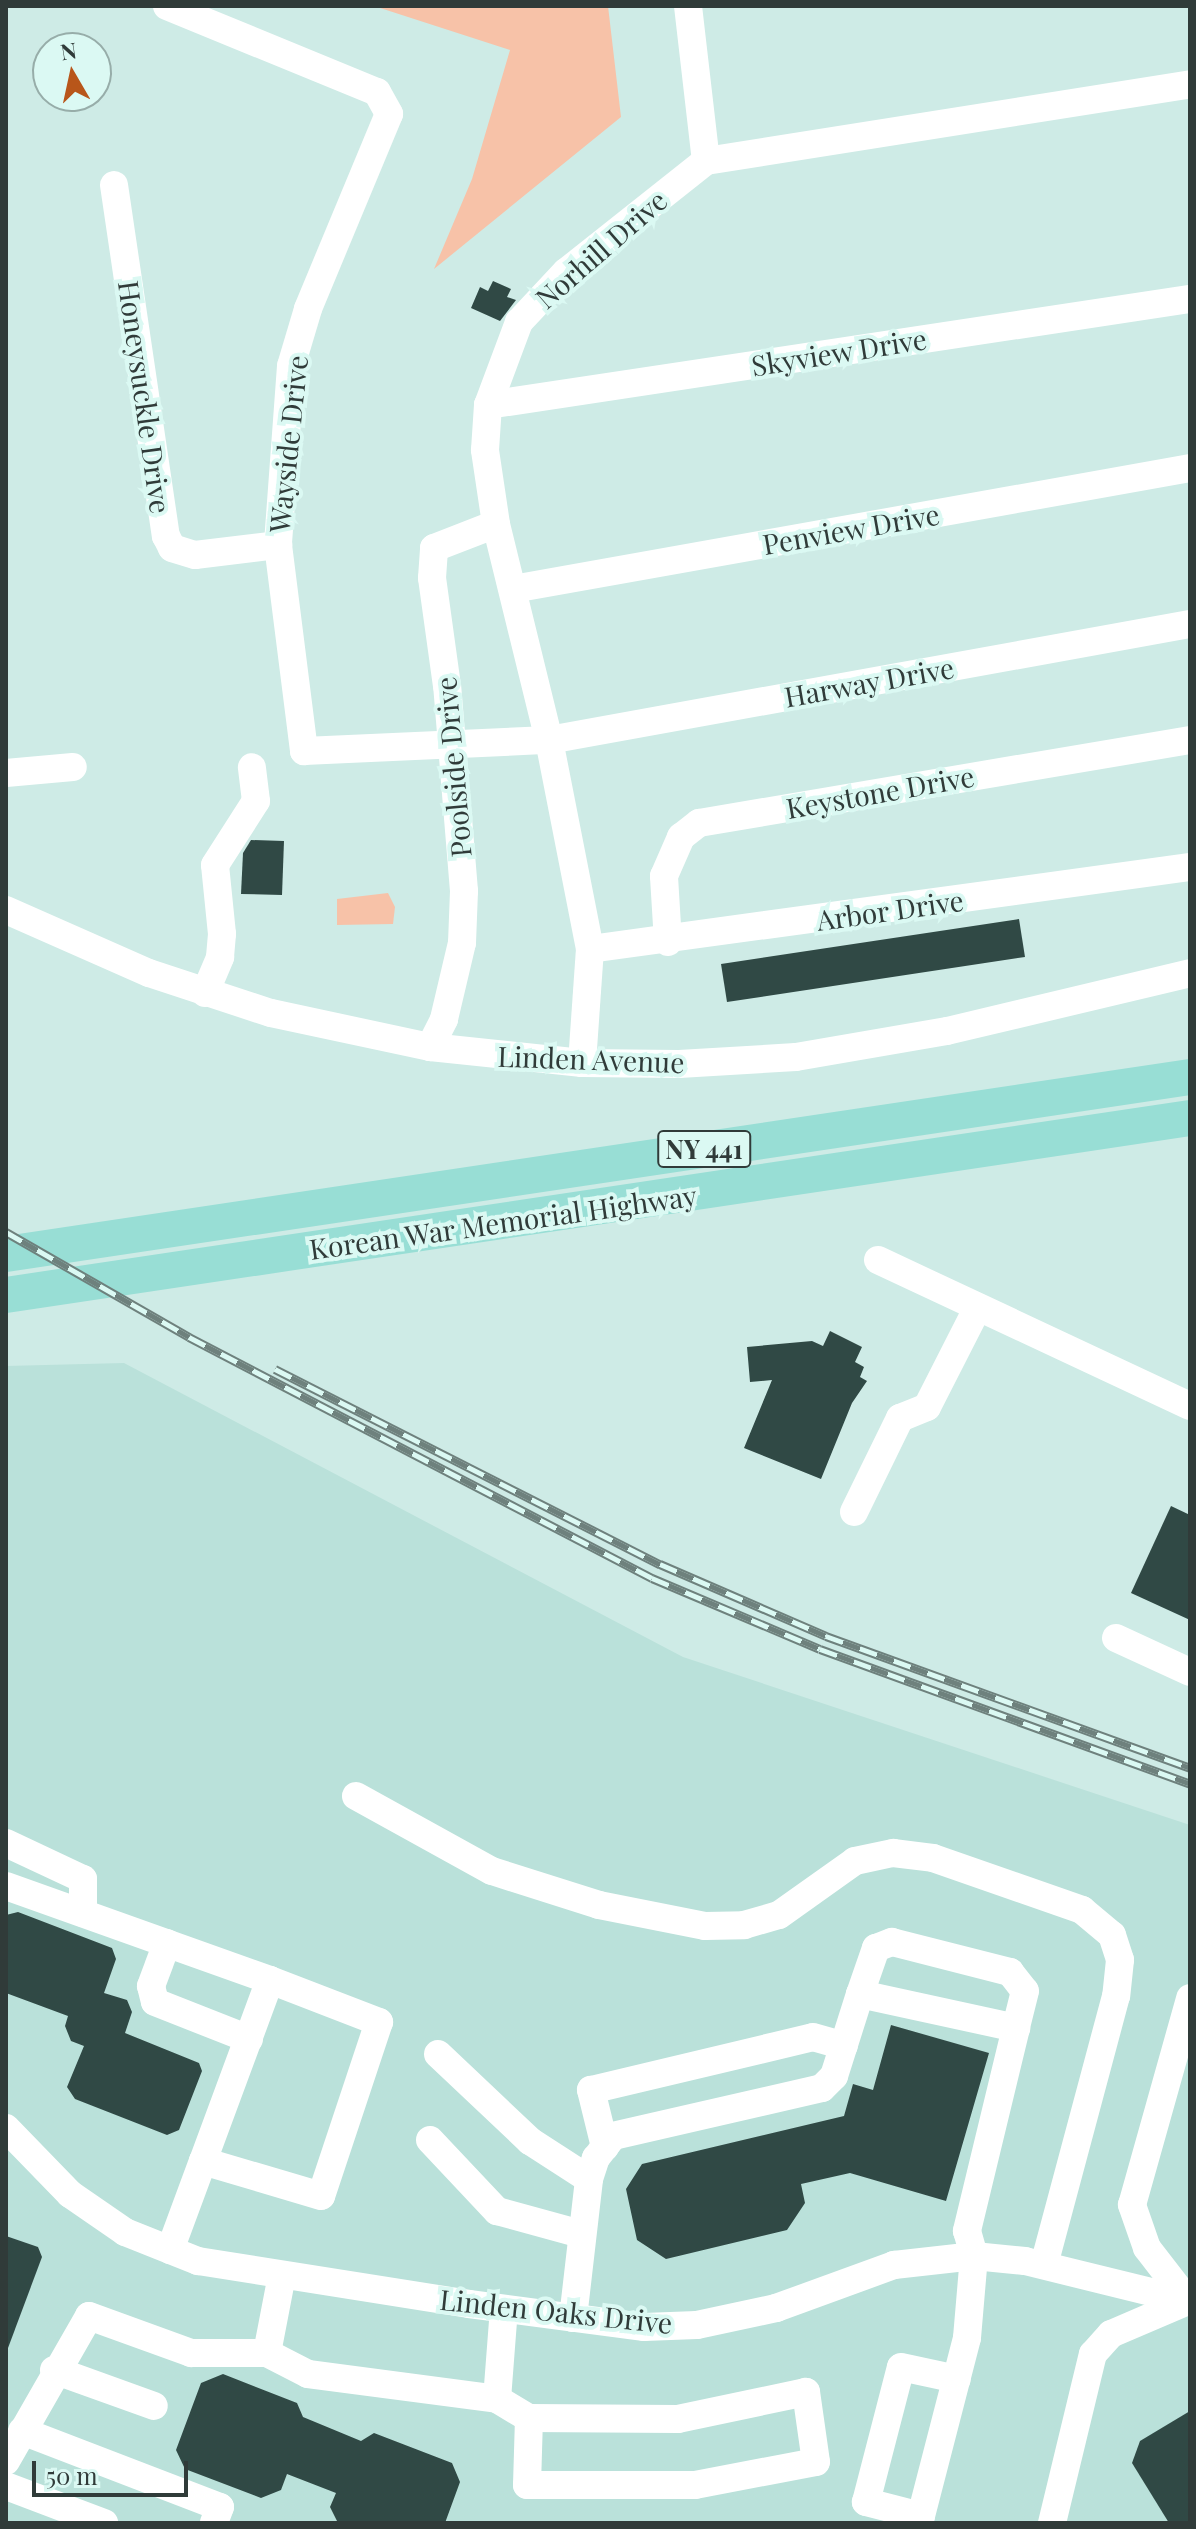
<!DOCTYPE html>
<html>
<head>
<meta charset="utf-8">
<style>
  body { margin:0 }
  #map { position:relative; width:1196px; height:2529px; overflow:hidden; background:#ceebe6; font-family:"Playfair Display",serif }
  div>[style] { position:absolute }
  .built>* { inset:0; background:#bae1da }
  .green>* { inset:0; background:#f7c2a8 }
  .building>* { inset:0; background:#304945 }
  .minor>* { height:28px; margin:-14px; padding:0 14px; transform-origin:14px; border-radius:14px; background:#fff }
  .major>* { height:36px; margin:-18px; padding:0 18px; transform-origin:18px; border-radius:18px; background:#98ded5 }
  .rail>* { height:9px; margin-top:-4.5px; transform-origin:0; background:repeating-linear-gradient(90deg,#dbf9f3 0 18px,#6e817d 0 36px); box-sizing:border-box; border-block:2px solid #6e817d }
  span { translate:-50% -50%; white-space:nowrap; text-align:center; line-height:1.15; -webkit-text-stroke:8px #dbf9f3; paint-order:stroke }
  .shield-label span { padding:2px 6px; background:#dbf9f3; border:2px solid; border-radius:6px; -webkit-text-stroke-width:0 }
  .shield-label { font-size:26px; color:#303b39; font-weight:700 }
  .street-label { font-size:28px; color:#303b39 }
  .frame { position:absolute; inset:0; border:8px solid #303b39; pointer-events:none }
  .north { position:absolute; left:32px; top:32px; width:80px; height:80px; box-sizing:border-box; background:#dbf9f3; border:2px solid #97ada9; border-radius:50%; rotate:351deg; font-size:22px; font-weight:700; line-height:32px; text-align:center; color:#303b39 }
  .north::after { content:''; display:block; margin:auto; width:28px; height:36px; background:#b8561a; clip-path:polygon(50% 0,100% 100%,50% 72%,0 100%) }
  .scale { position:absolute; left:32px; top:2461px; width:156px; height:36px; box-sizing:border-box; border:4px solid #303b39; border-top:0; padding-left:10px; font-size:24px; line-height:28px; white-space:nowrap; color:#303b39; -webkit-text-stroke:6px #dbf9f3; paint-order:stroke }
</style>
</head>
<body>
<div id="map">
  <div class="built">
    <div style="clip-path:polygon(124px 1363px,683px 1657px,1190px 1825px,1190px 2523px,6px 2523px,6px 1366px)"></div>
  </div>
  <div class="green">
    <div style="clip-path:polygon(374px 6px,608px 6px,621px 117px,434px 269px,472px 179px,510px 50px)"></div>
    <div style="clip-path:polygon(388px 893px,395px 907px,393px 924px,337px 925px,337px 899px)"></div>
  </div>
  <div class="building">
    <div style="clip-path:polygon(493px 281px,511px 289px,507px 297px,516px 300px,500px 321px,471px 308px,480px 287px,488px 291px)"></div>
    <div style="clip-path:polygon(251px 840px,284px 841px,282px 895px,241px 894px,243px 853px)"></div>
    <div style="clip-path:polygon(1019px 919px,1025px 957px,727px 1002px,721px 964px)"></div>
    <div style="clip-path:polygon(830px 1331px,862px 1347px,855px 1362px,864px 1367px,860px 1377px,867px 1381px,852px 1403px,821px 1479px,744px 1448px,772px 1380px,750px 1382px,747px 1347px,812px 1341px,823px 1346px)"></div>
    <div style="clip-path:polygon(1171px 1506px,1190px 1515px,1190px 1620px,1131px 1593px)"></div>
    <div style="clip-path:polygon(18px 1912px,112px 1948px,116px 1959px,104px 1993px,127px 2000px,132px 2012px,125px 2033px,199px 2063px,202px 2071px,179px 2130px,167px 2135px,75px 2099px,67px 2087px,84px 2046px,71px 2041px,65px 2026px,68px 2016px,6px 1993px,6px 1915px)"></div>
    <div style="clip-path:polygon(891px 2025px,989px 2053px,946px 2201px,850px 2173px,801px 2184px,805px 2203px,787px 2230px,666px 2259px,637px 2240px,626px 2189px,642px 2164px,844px 2116px,853px 2084px,873px 2090px)"></div>
    <div style="clip-path:polygon(6px 2236px,38px 2247px,42px 2257px,8px 2348px)"></div>
    <div style="clip-path:polygon(223px 2374px,297px 2403px,303px 2417px,361px 2441px,374px 2433px,452px 2463px,460px 2482px,445px 2523px,338px 2523px,330px 2507px,336px 2493px,287px 2474px,281px 2490px,261px 2498px,185px 2469px,176px 2450px,201px 2383px)"></div>
    <div style="clip-path:polygon(1190px 2411px,1190px 2523px,1169px 2523px,1132px 2463px,1140px 2441px)"></div>
  </div>
  <div class="minor">
    <div style="left:167px;top:6px;width:227px;rotate:22.3deg"></div>
    <div style="left:377px;top:92px;width:25px;rotate:61deg"></div>
    <div style="left:389px;top:114px;width:211px;rotate:112.6deg"></div>
    <div style="left:308px;top:309px;width:59px;rotate:106.6deg"></div>
    <div style="left:291px;top:366px;width:179px;rotate:94.2deg"></div>
    <div style="left:278px;top:545px;width:208px;rotate:82.8deg"></div>
    <div style="left:304px;top:751px;width:245px;rotate:-2.6deg"></div>
    <div style="left:549px;top:740px;width:651px;rotate:-10.26deg"></div>
    <div style="left:688px;top:6px;width:156px;rotate:83.4deg"></div>
    <div style="left:114px;top:185px;width:355px;rotate:81.6deg"></div>
    <div style="left:166px;top:536px;width:13px;rotate:63deg"></div>
    <div style="left:172px;top:548px;width:24px;rotate:17deg"></div>
    <div style="left:195px;top:555px;width:84px;rotate:-6.9deg"></div>
    <div style="left:488px;top:405px;width:710px;rotate:-8.59deg"></div>
    <div style="left:513px;top:589px;width:688px;rotate:-10.13deg"></div>
    <div style="left:6px;top:773px;width:67px;rotate:-5.1deg"></div>
    <div style="left:6px;top:910px;width:156px;rotate:23.8deg"></div>
    <div style="left:149px;top:973px;width:128px;rotate:18.2deg"></div>
    <div style="left:271px;top:1013px;width:163px;rotate:12.1deg"></div>
    <div style="left:430px;top:1047px;width:153px;rotate:6deg"></div>
    <div style="left:582px;top:1063px;width:97px;rotate:0.6deg"></div>
    <div style="left:679px;top:1064px;width:117px;rotate:-3.4deg"></div>
    <div style="left:796px;top:1057px;width:153px;rotate:-9.8deg"></div>
    <div style="left:947px;top:1031px;width:250px;rotate:-13.4deg"></div>
    <div style="left:668px;top:942px;width:66px;rotate:-93.5deg"></div>
    <div style="left:664px;top:876px;width:43px;rotate:-66.4deg"></div>
    <div style="left:681px;top:837px;width:23px;rotate:-38deg"></div>
    <div style="left:699px;top:823px;width:498px;rotate:-9.6deg"></div>
    <div style="left:590px;top:949px;width:606px;rotate:-7.78deg"></div>
    <div style="left:205px;top:993px;width:39px;rotate:-67deg"></div>
    <div style="left:220px;top:957px;width:23px;rotate:-85deg"></div>
    <div style="left:222px;top:934px;width:69px;rotate:-95.8deg"></div>
    <div style="left:215px;top:865px;width:76px;rotate:-57.4deg"></div>
    <div style="left:256px;top:801px;width:34px;rotate:-97deg"></div>
    <div style="left:430px;top:1047px;width:31px;rotate:-63deg"></div>
    <div style="left:444px;top:1019px;width:78px;rotate:-76.7deg"></div>
    <div style="left:462px;top:943px;width:52px;rotate:-87.8deg"></div>
    <div style="left:464px;top:891px;width:206px;rotate:-94.7deg"></div>
    <div style="left:447px;top:686px;width:109px;rotate:-97.9deg"></div>
    <div style="left:432px;top:578px;width:30px;rotate:-86deg"></div>
    <div style="left:434px;top:548px;width:66px;rotate:-21.2deg"></div>
    <div style="left:582px;top:1063px;width:114px;rotate:-86deg"></div>
    <div style="left:590px;top:949px;width:213px;rotate:-101.1deg"></div>
    <div style="left:549px;top:740px;width:222px;rotate:-103.8deg"></div>
    <div style="left:496px;top:524px;width:75px;rotate:-98.5deg"></div>
    <div style="left:485px;top:450px;width:45px;rotate:-86.2deg"></div>
    <div style="left:488px;top:405px;width:89px;rotate:-69.5deg"></div>
    <div style="left:519px;top:322px;width:69px;rotate:-46.8deg"></div>
    <div style="left:566px;top:272px;width:179px;rotate:-38.4deg"></div>
    <div style="left:706px;top:161px;width:490px;rotate:-9deg"></div>
    <div style="left:878px;top:1260px;width:344px;rotate:25.1deg"></div>
    <div style="left:854px;top:1512px;width:105px;rotate:-63.9deg"></div>
    <div style="left:900px;top:1418px;width:29px;rotate:-22deg"></div>
    <div style="left:927px;top:1407px;width:112px;rotate:-63deg"></div>
    <div style="left:1116px;top:1638px;width:81px;rotate:24.7deg"></div>
    <div style="left:356px;top:1796px;width:155px;rotate:28.9deg"></div>
    <div style="left:492px;top:1871px;width:112px;rotate:17.6deg"></div>
    <div style="left:599px;top:1905px;width:108px;rotate:11.2deg"></div>
    <div style="left:705px;top:1926px;width:39px;rotate:-1deg"></div>
    <div style="left:744px;top:1925px;width:36px;rotate:-16deg"></div>
    <div style="left:779px;top:1915px;width:93px;rotate:-35.4deg"></div>
    <div style="left:855px;top:1861px;width:39px;rotate:-12deg"></div>
    <div style="left:893px;top:1853px;width:40px;rotate:7.1deg"></div>
    <div style="left:933px;top:1858px;width:158px;rotate:19.2deg"></div>
    <div style="left:1082px;top:1910px;width:39px;rotate:40deg"></div>
    <div style="left:1112px;top:1935px;width:26px;rotate:72deg"></div>
    <div style="left:1120px;top:1960px;width:36px;rotate:96deg"></div>
    <div style="left:1116px;top:1996px;width:278px;rotate:105deg"></div>
    <div style="left:6px;top:1843px;width:85px;rotate:25.1deg"></div>
    <div style="left:83px;top:1879px;width:34px;rotate:90deg"></div>
    <div style="left:6px;top:1886px;width:280px;rotate:19.6deg"></div>
    <div style="left:167px;top:1943px;width:46px;rotate:110.4deg"></div>
    <div style="left:151px;top:1986px;width:16px;rotate:76deg"></div>
    <div style="left:155px;top:2002px;width:101px;rotate:21.5deg"></div>
    <div style="left:860px;top:1994px;width:49px;rotate:-70.8deg"></div>
    <div style="left:876px;top:1948px;width:17px;rotate:-21deg"></div>
    <div style="left:892px;top:1942px;width:122px;rotate:14.3deg"></div>
    <div style="left:1010px;top:1972px;width:24px;rotate:52deg"></div>
    <div style="left:1025px;top:1991px;width:38px;rotate:104deg"></div>
    <div style="left:438px;top:2054px;width:127px;rotate:43.4deg"></div>
    <div style="left:530px;top:2141px;width:70px;rotate:32.8deg"></div>
    <div style="left:6px;top:2128px;width:92px;rotate:45.9deg"></div>
    <div style="left:70px;top:2194px;width:67px;rotate:34.6deg"></div>
    <div style="left:125px;top:2232px;width:79px;rotate:21.7deg"></div>
    <div style="left:198px;top:2261px;width:274px;rotate:9deg"></div>
    <div style="left:469px;top:2304px;width:177px;rotate:7.5deg"></div>
    <div style="left:644px;top:2327px;width:53px;rotate:-2.2deg"></div>
    <div style="left:697px;top:2325px;width:81px;rotate:-12.1deg"></div>
    <div style="left:776px;top:2308px;width:126px;rotate:-20deg"></div>
    <div style="left:894px;top:2265px;width:81px;rotate:-6.4deg"></div>
    <div style="left:974px;top:2256px;width:51px;rotate:5.6deg"></div>
    <div style="left:1025px;top:2261px;width:168px;rotate:13.8deg"></div>
    <div style="left:430px;top:2140px;width:98px;rotate:46.7deg"></div>
    <div style="left:497px;top:2211px;width:87px;rotate:15.3deg"></div>
    <div style="left:605px;top:2147px;width:59px;rotate:-103.8deg"></div>
    <div style="left:591px;top:2090px;width:228px;rotate:-13.4deg"></div>
    <div style="left:813px;top:2037px;width:32px;rotate:16deg"></div>
    <div style="left:170px;top:2250px;width:95px;rotate:-69.7deg"></div>
    <div style="left:203px;top:2161px;width:193px;rotate:-69.7deg"></div>
    <div style="left:270px;top:1980px;width:117px;rotate:21.1deg"></div>
    <div style="left:379px;top:2022px;width:183px;rotate:108.4deg"></div>
    <div style="left:321px;top:2196px;width:123px;rotate:-163.5deg"></div>
    <div style="left:282px;top:2275px;width:79px;rotate:100.9deg"></div>
    <div style="left:267px;top:2353px;width:46px;rotate:27.1deg"></div>
    <div style="left:308px;top:2374px;width:191px;rotate:7.5deg"></div>
    <div style="left:497px;top:2399px;width:90px;rotate:-85.6deg"></div>
    <div style="left:1188px;top:2301px;width:67px;rotate:-127.7deg"></div>
    <div style="left:1147px;top:2248px;width:46px;rotate:-109.2deg"></div>
    <div style="left:1132px;top:2205px;width:215px;rotate:-74.3deg"></div>
    <div style="left:573px;top:2318px;width:140px;rotate:-83.4deg"></div>
    <div style="left:589px;top:2179px;width:22px;rotate:-72deg"></div>
    <div style="left:596px;top:2158px;width:28px;rotate:-52deg"></div>
    <div style="left:613px;top:2136px;width:214px;rotate:-12.9deg"></div>
    <div style="left:822px;top:2088px;width:17px;rotate:-45deg"></div>
    <div style="left:834px;top:2076px;width:86px;rotate:-72.4deg"></div>
    <div style="left:860px;top:1994px;width:160px;rotate:12.3deg"></div>
    <div style="left:1016px;top:2028px;width:209px;rotate:103.6deg"></div>
    <div style="left:967px;top:2231px;width:26px;rotate:74deg"></div>
    <div style="left:974px;top:2256px;width:82px;rotate:94.9deg"></div>
    <div style="left:967px;top:2338px;width:191px;rotate:104.5deg"></div>
    <div style="left:54px;top:2370px;width:106px;rotate:19.8deg"></div>
    <div style="left:497px;top:2399px;width:37px;rotate:31deg"></div>
    <div style="left:529px;top:2418px;width:67px;rotate:91.7deg"></div>
    <div style="left:527px;top:2485px;width:168px"></div>
    <div style="left:695px;top:2485px;width:123px;rotate:-10.8deg"></div>
    <div style="left:816px;top:2462px;width:71px;rotate:-98.1deg"></div>
    <div style="left:806px;top:2392px;width:131px;rotate:168.1deg"></div>
    <div style="left:678px;top:2419px;width:149px;rotate:-179.6deg"></div>
    <div style="left:22px;top:2431px;width:212px;rotate:21deg"></div>
    <div style="left:220px;top:2507px;width:17px;rotate:111deg"></div>
    <div style="left:6px;top:2461px;width:167px;rotate:-60.2deg"></div>
    <div style="left:89px;top:2316px;width:109px;rotate:19.9deg"></div>
    <div style="left:191px;top:2353px;width:76px"></div>
    <div style="left:6px;top:2486px;width:105px;rotate:20.7deg"></div>
    <div style="left:921px;top:2516px;width:57px;rotate:-165.7deg"></div>
    <div style="left:866px;top:2502px;width:139px;rotate:-75.5deg"></div>
    <div style="left:901px;top:2367px;width:57px;rotate:12.1deg"></div>
    <div style="left:1052px;top:2523px;width:174px;rotate:-76.4deg"></div>
    <div style="left:1093px;top:2354px;width:27px;rotate:-48deg"></div>
    <div style="left:1111px;top:2334px;width:84px;rotate:-23.2deg"></div>
  </div>
  <div class="major">
    <div style="left:6px;top:1254px;width:1197px;rotate:-8.5deg"></div>
    <div style="left:6px;top:1295px;width:1197px;rotate:-8.5deg"></div>
  </div>
  <div class="rail">
    <div style="left:6px;top:1232px;width:211px;rotate:29.8deg"></div>
    <div style="left:189px;top:1337px;width:522px;rotate:27.5deg"></div>
    <div style="left:652px;top:1578px;width:182px;rotate:22.9deg"></div>
    <div style="left:820px;top:1649px;width:394px;rotate:20deg"></div>
    <div style="left:275px;top:1369px;width:432px;rotate:26.9deg"></div>
    <div style="left:660px;top:1564px;width:181px;rotate:23.4deg"></div>
    <div style="left:826px;top:1636px;width:387px;rotate:19.9deg"></div>
  </div>
  <div class="shield-label">
    <span style="left:704px;top:1149px">NY 441</span>
  </div>
  <div class="street-label">
    <span style="left:601px;top:249px;rotate:-41deg">Norhill Drive</span>
    <span style="left:839px;top:352px;rotate:-9deg">Skyview Drive</span>
    <span style="left:145px;top:397px;rotate:82deg">Honeysuckle Drive</span>
    <span style="left:288px;top:444px;rotate:-84deg">Wayside Drive</span>
    <span style="left:851px;top:529px;rotate:-10deg">Penview Drive</span>
    <span style="left:869px;top:682px;rotate:-10deg">Harway Drive</span>
    <span style="left:453px;top:767px;rotate:-95deg">Poolside Drive</span>
    <span style="left:880px;top:792px;rotate:-10deg">Keystone Drive</span>
    <span style="left:890px;top:910px;rotate:-8deg">Arbor Drive</span>
    <span style="left:591px;top:1059px;rotate:2deg">Linden Avenue</span>
    <span style="left:503px;top:1222px;rotate:-8deg">Korean War Memorial Highway</span>
    <span style="left:556px;top:2311px;rotate:6deg">Linden Oaks Drive</span>
  </div>
  <div class="frame"></div>
  <div class="north">N</div>
  <div class="scale">50 m</div>
</div>
</body>
</html>
